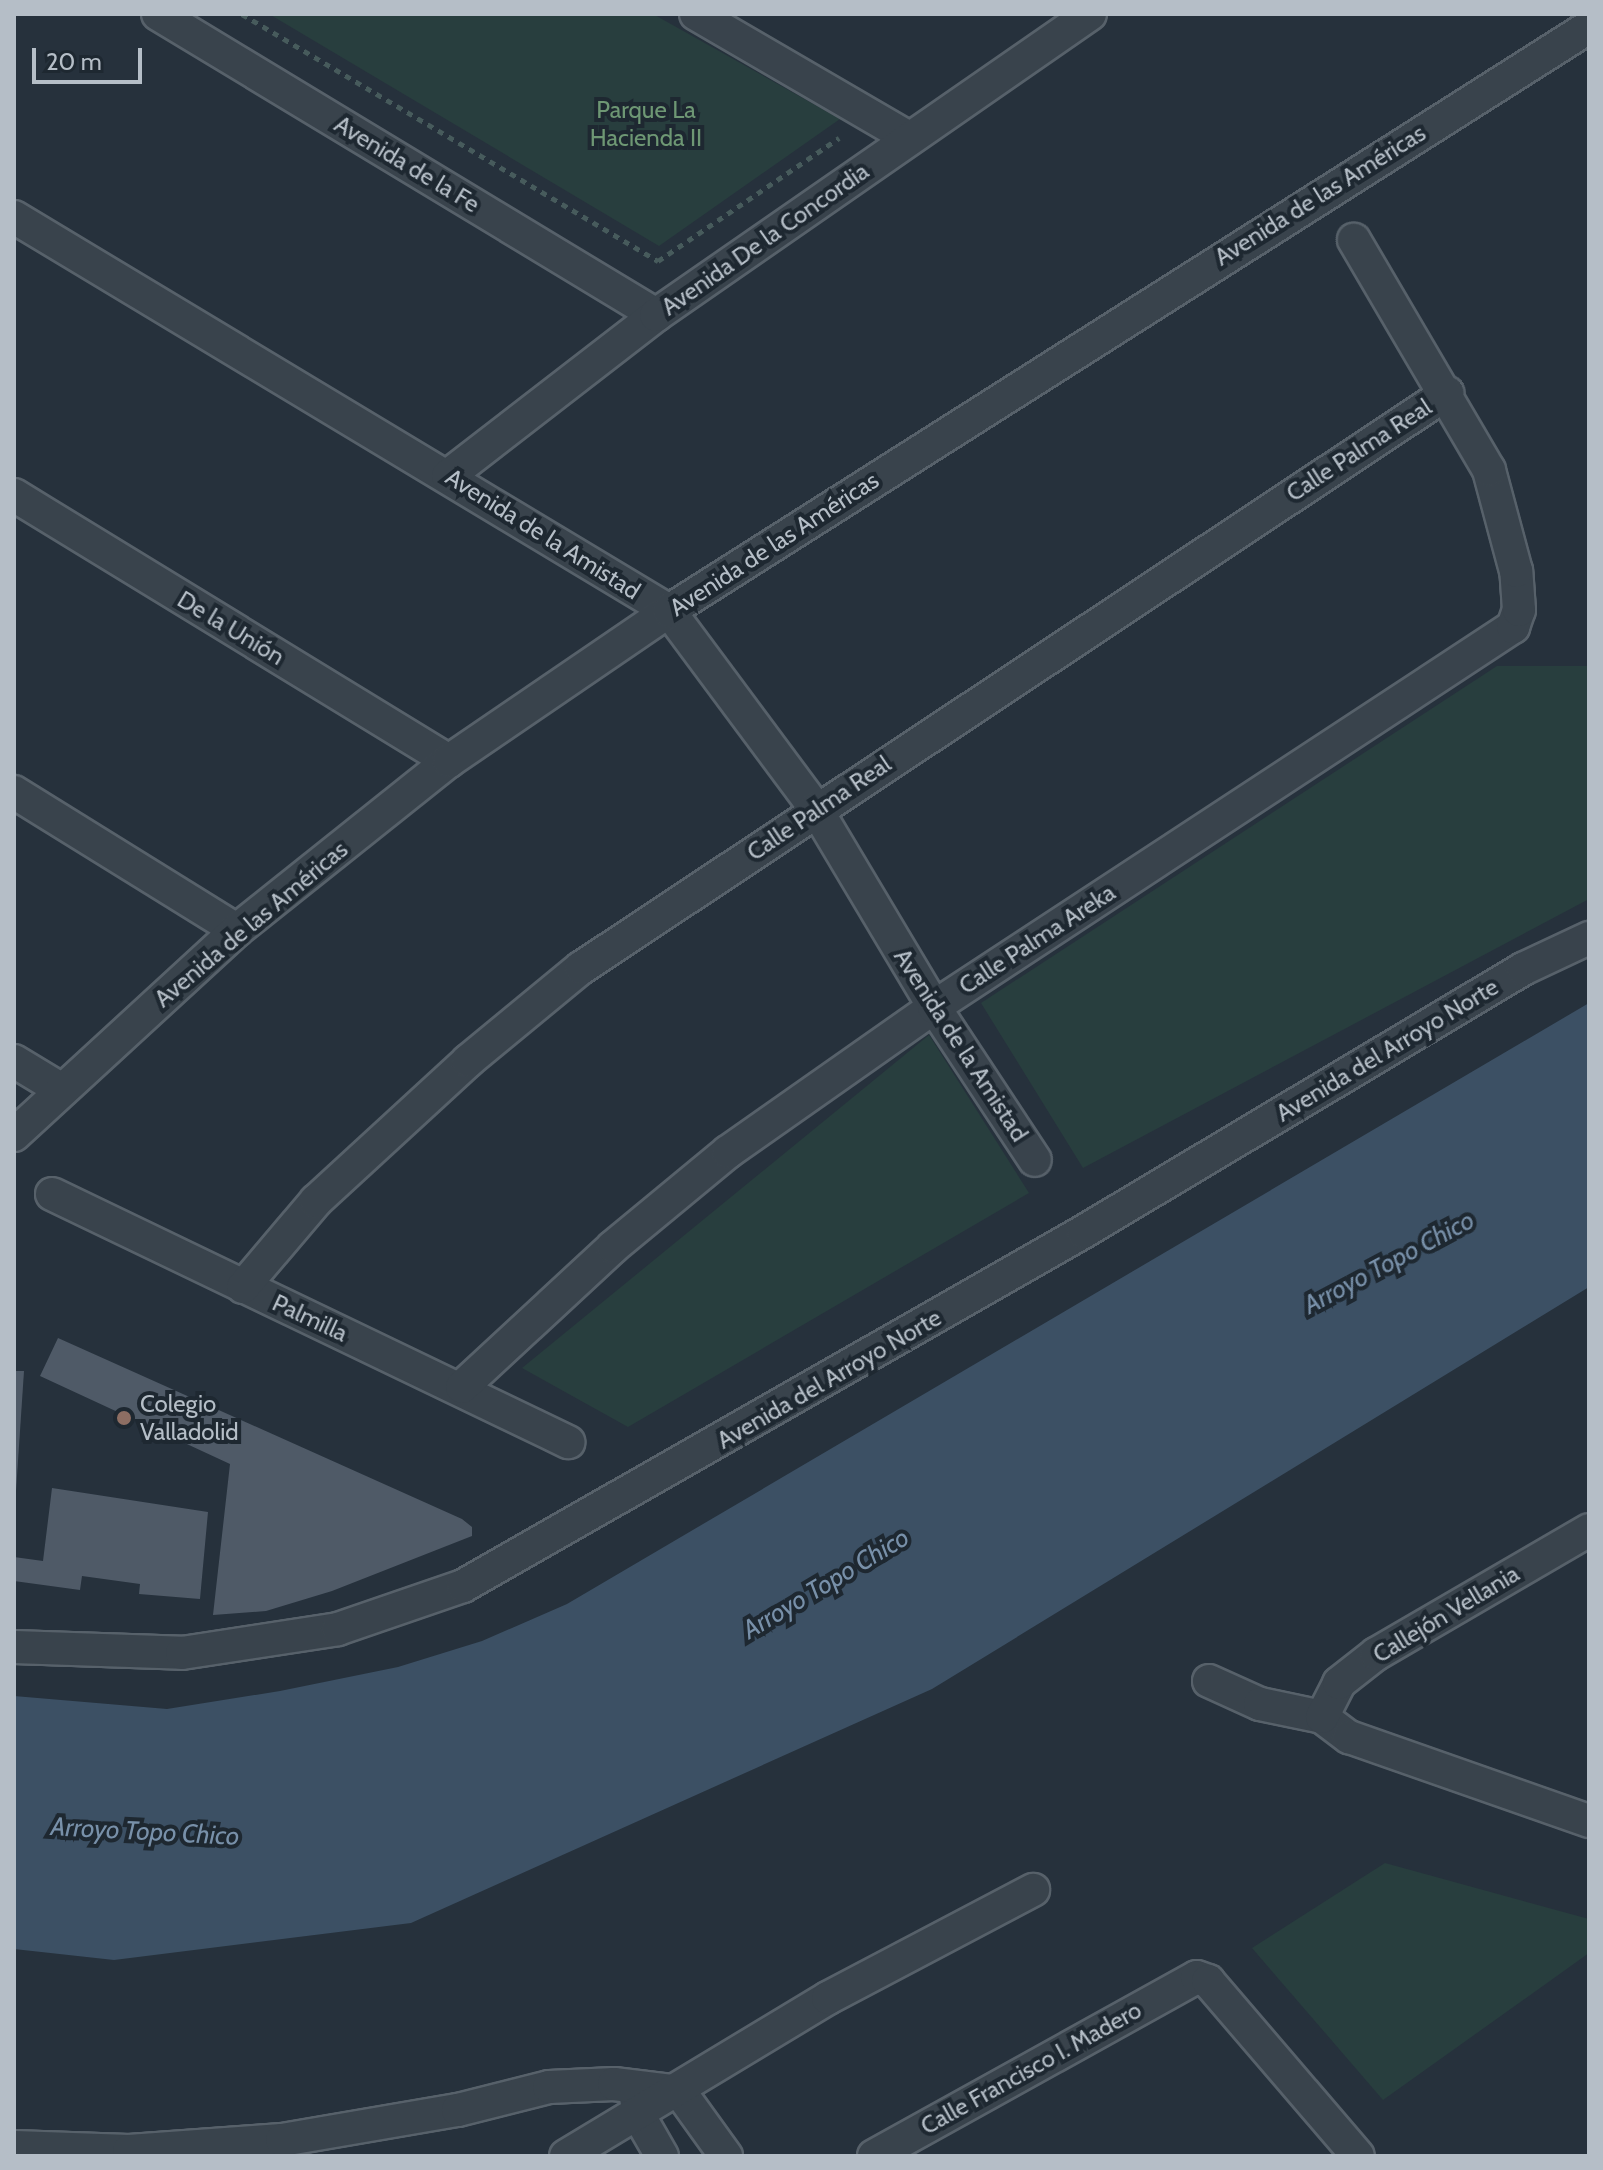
<!DOCTYPE html>
<html>
<head>
<meta charset="utf-8">
<style>
  body { margin:0 }
  #map { position:relative; width:1603px; height:2170px; overflow:hidden; background:#26313c; font-family:Cabin,sans-serif }
  div>[style] { position:absolute }
  .green>* { inset:0; background:#283e3e }
  .water>* { inset:0; background:#3c5064 }
  .building>* { inset:0; background:#4f5a67 }
  .path>* { height:5px; margin-top:-2.5px; transform-origin:0; background:repeating-linear-gradient(90deg,#475b5c 0 6px,transparent 0 12px) }
  .roads { filter:drop-shadow(2px 0 #57616a) drop-shadow(-2px 0 #57616a) drop-shadow(0 2px #57616a) drop-shadow(0 -2px #57616a) }
  .street>* { height:32px; margin:-16px; padding:0 16px; transform-origin:16px; border-radius:16px; background:#39434c }
  .dots>* { width:22px; height:22px; translate:-50% -50%; box-sizing:border-box; border:4px solid #1e2831; border-radius:50% }
  span { translate:-50% -50%; white-space:nowrap; text-align:center; line-height:1.15; -webkit-text-stroke:8px #1e2831; paint-order:stroke }
  .park-label { font-size:24px; color:#6e9774 }
  .street-label { font-size:24px; color:#b5bec7 }
  .poi-label { font-size:24px; color:#b5bec7 }
  .left { translate:0 -50%; text-align:left }
  .water-label { font-size:26px; color:#7890a9; font-style:italic }
  .frame { position:absolute; inset:0; border:16px solid #b5bec7; pointer-events:none }
  .scale { position:absolute; left:32px; top:48px; width:110px; height:36px; box-sizing:border-box; border:4px solid #b5bec7; border-top:0; padding-left:10px; font-size:24px; line-height:28px; white-space:nowrap; color:#b5bec7; -webkit-text-stroke:6px #1e2831; paint-order:stroke }
</style>
</head>
<body>
<div id="map">
  <div class="green">
    <div style="clip-path:polygon(269px 14px,653px 14px,840px 119px,659px 246px)"></div>
    <div style="clip-path:polygon(1497px 666px,1589px 666px,1589px 899px,1083px 1168px,981px 1003px)"></div>
    <div style="clip-path:polygon(929px 1035px,1029px 1193px,628px 1427px,522px 1368px)"></div>
    <div style="clip-path:polygon(1385px 1863px,1589px 1919px,1589px 1953px,1383px 2100px,1252px 1948px)"></div>
  </div>
  <div class="water">
    <div style="clip-path:polygon(1589px 1003px,1589px 1287px,932px 1689px,411px 1923px,114px 1960px,14px 1949px,14px 1696px,167px 1709px,280px 1691px,398px 1667px,482px 1641px,567px 1604px)"></div>
  </div>
  <div class="building">
    <div style="clip-path:polygon(58px 1338px,462px 1519px,472px 1527px,472px 1536px,332px 1591px,266px 1611px,213px 1615px,230px 1464px,40px 1376px)"></div>
    <div style="clip-path:polygon(14px 1371px,24px 1371px,16px 1491px,14px 1491px)"></div>
    <div style="clip-path:polygon(52px 1488px,208px 1512px,200px 1599px,139px 1594px,140px 1584px,82px 1576px,80px 1590px,14px 1581px,14px 1557px,43px 1561px)"></div>
  </div>
  <div class="path">
    <div style="left:242px;top:14px;width:484px;rotate:30.7deg"></div>
    <div style="left:658px;top:261px;width:219px;rotate:-34.2deg"></div>
  </div>
  <div class="roads">
    <div class="street">
      <div style="left:158px;top:14px;width:582px;rotate:31.15deg"></div>
      <div style="left:696px;top:14px;width:246px;rotate:30.2deg"></div>
      <div style="left:14px;top:217px;width:764px;rotate:31.03deg"></div>
      <div style="left:669px;top:611px;width:247px;rotate:53.4deg"></div>
      <div style="left:816px;top:809px;width:230px;rotate:59.2deg"></div>
      <div style="left:934px;top:1007px;width:183px;rotate:56.6deg"></div>
      <div style="left:448px;top:476px;width:263px;rotate:-37.7deg"></div>
      <div style="left:656px;top:315px;width:528px;rotate:-34.74deg"></div>
      <div style="left:14px;top:495px;width:510px;rotate:31.45deg"></div>
      <div style="left:14px;top:792px;width:262px;rotate:31.8deg"></div>
      <div style="left:14px;top:1061px;width:56px;rotate:31.1deg"></div>
      <div style="left:14px;top:1135px;width:303px;rotate:-42.6deg"></div>
      <div style="left:237px;top:930px;width:271px;rotate:-38.6deg"></div>
      <div style="left:449px;top:761px;width:266px;rotate:-34.3deg"></div>
      <div style="left:669px;top:611px;width:1090px;rotate:-32.41deg"></div>
      <div style="left:52px;top:1194px;width:573px;rotate:25.67deg"></div>
      <div style="left:243px;top:1287px;width:113px;rotate:-49.7deg"></div>
      <div style="left:316px;top:1201px;width:207px;rotate:-42.6deg"></div>
      <div style="left:468px;top:1061px;width:146px;rotate:-39.5deg"></div>
      <div style="left:581px;top:968px;width:1040px;rotate:-33.58deg"></div>
      <div style="left:462px;top:1387px;width:206px;rotate:-42.8deg"></div>
      <div style="left:613px;top:1247px;width:149px;rotate:-39.6deg"></div>
      <div style="left:728px;top:1152px;width:252px;rotate:-35.1deg"></div>
      <div style="left:934px;top:1007px;width:693px;rotate:-33.28deg"></div>
      <div style="left:1513px;top:627px;width:18px;rotate:-71deg"></div>
      <div style="left:1519px;top:610px;width:39px;rotate:-94deg"></div>
      <div style="left:1516px;top:571px;width:105px;rotate:-105deg"></div>
      <div style="left:1489px;top:470px;width:267px;rotate:-120.4deg"></div>
      <div style="left:14px;top:1647px;width:168px;rotate:2deg"></div>
      <div style="left:182px;top:1653px;width:158px;rotate:-8.7deg"></div>
      <div style="left:338px;top:1629px;width:132px;rotate:-19deg"></div>
      <div style="left:463px;top:1586px;width:714px;rotate:-29.72deg"></div>
      <div style="left:1083px;top:1232px;width:513px;rotate:-30.87deg"></div>
      <div style="left:1523px;top:969px;width:73px;rotate:-25.2deg"></div>
      <div style="left:1209px;top:1681px;width:56px;rotate:24.3deg"></div>
      <div style="left:1260px;top:1704px;width:63px;rotate:11.8deg"></div>
      <div style="left:1322px;top:1717px;width:34px;rotate:37deg"></div>
      <div style="left:1349px;top:1737px;width:254px;rotate:19.3deg"></div>
      <div style="left:1322px;top:1717px;width:38px;rotate:-63deg"></div>
      <div style="left:1339px;top:1683px;width:47px;rotate:-38.1deg"></div>
      <div style="left:1376px;top:1654px;width:246px;rotate:-30.2deg"></div>
      <div style="left:636px;top:2097px;width:19px;rotate:81deg"></div>
      <div style="left:639px;top:2116px;width:46px;rotate:60.1deg"></div>
      <div style="left:14px;top:2147px;width:115px;rotate:2deg"></div>
      <div style="left:129px;top:2151px;width:153px;rotate:-4.1deg"></div>
      <div style="left:282px;top:2140px;width:179px;rotate:-9.7deg"></div>
      <div style="left:458px;top:2110px;width:94px;rotate:-14.2deg"></div>
      <div style="left:549px;top:2087px;width:65px;rotate:-2.6deg"></div>
      <div style="left:614px;top:2084px;width:66px;rotate:6.9deg"></div>
      <div style="left:680px;top:2092px;width:79px;rotate:54.3deg"></div>
      <div style="left:566px;top:2156px;width:306px;rotate:-31.1deg"></div>
      <div style="left:828px;top:1998px;width:232px;rotate:-27.8deg"></div>
      <div style="left:874px;top:2156px;width:369px;rotate:-29deg"></div>
      <div style="left:1197px;top:1977px;width:12px;rotate:20deg"></div>
      <div style="left:1208px;top:1981px;width:230px;rotate:49.4deg"></div>
    </div>
  </div>
  <div class="dots">
    <div style="left:124px;top:1418px;background:#8d6e63"></div>
  </div>
  <div class="park-label">
    <span style="left:646px;top:124px">Parque La<br>Hacienda II</span>
  </div>
  <div class="street-label">
    <span style="left:407px;top:164px;rotate:31deg">Avenida de la Fe</span>
    <span style="left:1320px;top:195px;rotate:-32deg">Avenida de las Américas</span>
    <span style="left:765px;top:239px;rotate:-35deg">Avenida De la Concordia</span>
    <span style="left:1359px;top:450px;rotate:-33deg">Calle Palma Real</span>
    <span style="left:543px;top:534px;rotate:32deg">Avenida de la Amistad</span>
    <span style="left:774px;top:544px;rotate:-33deg">Avenida de las Américas</span>
    <span style="left:231px;top:628px;rotate:31deg">De la Unión</span>
    <span style="left:819px;top:808px;rotate:-34deg">Calle Palma Real</span>
    <span style="left:251px;top:924px;rotate:-40deg">Avenida de las Américas</span>
    <span style="left:1037px;top:939px;rotate:-33deg">Calle Palma Areka</span>
    <span style="left:961px;top:1045px;rotate:57deg">Avenida de la Amistad</span>
    <span style="left:1387px;top:1050px;rotate:-31deg">Avenida del Arroyo Norte</span>
    <span style="left:310px;top:1318px;rotate:25deg">Palmilla</span>
    <span style="left:829px;top:1379px;rotate:-30deg">Avenida del Arroyo Norte</span>
    <span style="left:1446px;top:1614px;rotate:-31deg">Callejón Vellania</span>
    <span style="left:1031px;top:2068px;rotate:-29deg">Calle Francisco I. Madero</span>
  </div>
  <div class="poi-label">
    <span class="left" style="left:140px;top:1418px">Colegio<br>Valladolid</span>
  </div>
  <div class="water-label">
    <span style="left:1389px;top:1263px;rotate:-28deg">Arroyo Topo Chico</span>
    <span style="left:826px;top:1584px;rotate:-31deg">Arroyo Topo Chico</span>
    <span style="left:145px;top:1832px;rotate:3deg">Arroyo Topo Chico</span>
  </div>
  <div class="frame"></div>
  <div class="scale">20 m</div>
</div>
</body>
</html>
